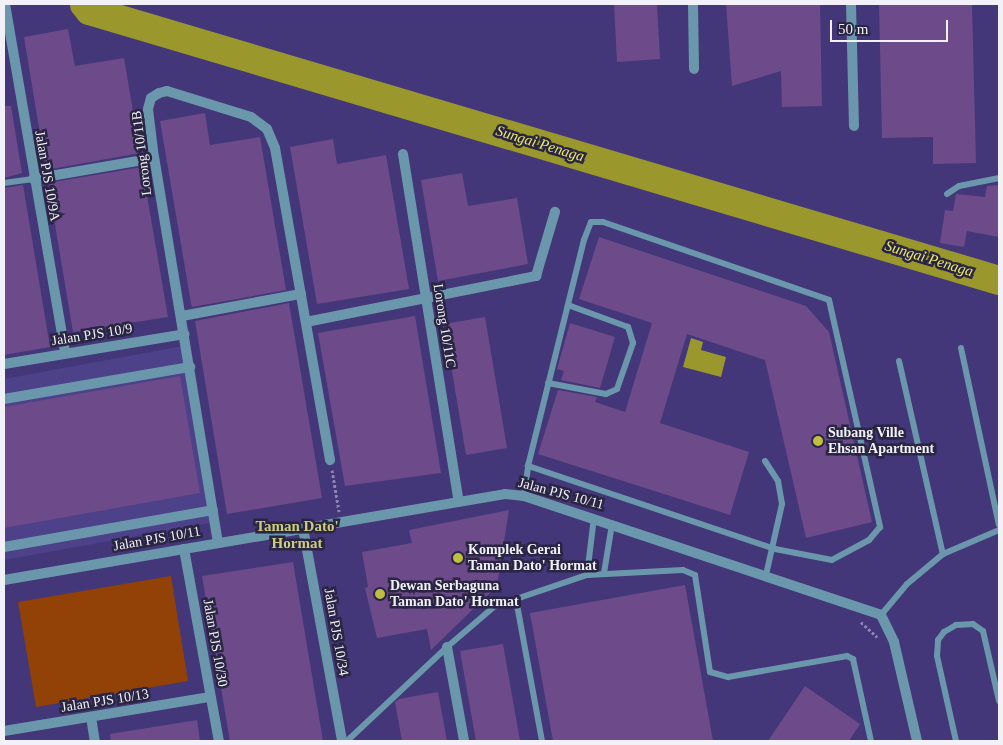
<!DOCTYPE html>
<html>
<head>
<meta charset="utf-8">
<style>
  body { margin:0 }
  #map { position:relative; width:1003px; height:745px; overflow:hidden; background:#433779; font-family:"Times New Roman",serif }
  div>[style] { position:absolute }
  .built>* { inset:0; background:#4d418a }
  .green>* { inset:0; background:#924207 }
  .water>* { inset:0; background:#9a982d }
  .river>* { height:29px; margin:-14.5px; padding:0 14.5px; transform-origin:14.5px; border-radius:14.5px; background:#9a982d }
  .building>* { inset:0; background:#6d4a8a }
  .path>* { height:3px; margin-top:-1.5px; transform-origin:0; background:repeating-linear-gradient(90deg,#8d86af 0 2.5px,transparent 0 5px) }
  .lane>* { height:6px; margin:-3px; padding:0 3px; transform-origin:3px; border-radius:3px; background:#6b97ac }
  .street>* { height:10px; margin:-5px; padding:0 5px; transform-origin:5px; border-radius:5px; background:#6b97ac }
  .dots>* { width:14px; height:14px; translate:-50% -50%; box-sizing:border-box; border:2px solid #292543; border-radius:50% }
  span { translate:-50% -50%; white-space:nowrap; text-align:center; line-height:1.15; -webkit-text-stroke:5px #292543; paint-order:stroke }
  .street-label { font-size:14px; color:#f2f1f9 }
  .poi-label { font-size:14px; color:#f2f1f9; font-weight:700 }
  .left { translate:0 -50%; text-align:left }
  .water-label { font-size:15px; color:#ecea63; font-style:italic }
  .neighbourhood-label { font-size:15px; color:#cccc7e; font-weight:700 }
  .frame { position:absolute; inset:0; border:5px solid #f2f1f9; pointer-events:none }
  .scale { position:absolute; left:830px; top:20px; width:118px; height:22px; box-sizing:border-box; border:2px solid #f2f1f9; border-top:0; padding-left:6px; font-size:15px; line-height:18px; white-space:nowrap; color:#f2f1f9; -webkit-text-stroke:4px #292543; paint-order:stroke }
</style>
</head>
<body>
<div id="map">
  <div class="built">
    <div style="clip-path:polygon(183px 346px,215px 522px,4px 560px,4px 379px)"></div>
  </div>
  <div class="green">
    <div style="clip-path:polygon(171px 576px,188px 681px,36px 707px,18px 602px)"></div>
  </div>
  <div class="water">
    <div style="clip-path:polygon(691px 338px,703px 342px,701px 350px,726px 357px,721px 377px,683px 367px)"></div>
  </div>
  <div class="river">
    <div style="left:84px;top:4px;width:8px;rotate:50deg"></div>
    <div style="left:89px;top:10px;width:949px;rotate:16.53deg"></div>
  </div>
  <div class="building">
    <div style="clip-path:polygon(614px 4px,657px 4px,660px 59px,617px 62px)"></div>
    <div style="clip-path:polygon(726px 4px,820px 4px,822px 106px,782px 107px,781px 71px,732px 86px)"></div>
    <div style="clip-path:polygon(879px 4px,972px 4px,976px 163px,933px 164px,933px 137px,882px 138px)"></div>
    <div style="clip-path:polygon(68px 29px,75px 66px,124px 58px,140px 153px,46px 170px,24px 37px)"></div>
    <div style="clip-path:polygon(4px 106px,11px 106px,22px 173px,4px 178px)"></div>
    <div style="clip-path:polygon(205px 113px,210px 145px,260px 137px,286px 290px,192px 307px,191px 303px,160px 121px)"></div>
    <div style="clip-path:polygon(333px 139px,337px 164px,386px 155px,409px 289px,317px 304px,290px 147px)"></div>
    <div style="clip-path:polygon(142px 167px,168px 317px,73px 332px,48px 183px)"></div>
    <div style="clip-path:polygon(462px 173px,468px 206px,517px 198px,528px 264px,438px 281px,421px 180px)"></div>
    <div style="clip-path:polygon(23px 185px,50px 347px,4px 355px,4px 188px)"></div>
    <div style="clip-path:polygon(999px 185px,999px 237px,967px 231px,964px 247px,940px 243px,945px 210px,953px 211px,956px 194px,985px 197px,987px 186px)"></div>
    <div style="clip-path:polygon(599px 237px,806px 306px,829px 332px,872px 522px,806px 538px,765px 360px,687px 334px,660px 423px,749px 452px,730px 515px,538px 454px,558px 390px,597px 397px,595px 402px,625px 412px,652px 323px,579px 299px)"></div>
    <div style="clip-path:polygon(289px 303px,322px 498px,227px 514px,195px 321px)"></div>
    <div style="clip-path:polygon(415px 316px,441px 473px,345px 486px,318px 333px)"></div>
    <div style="clip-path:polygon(485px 317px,507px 448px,466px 455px,444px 324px)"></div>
    <div style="clip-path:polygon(570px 323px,615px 337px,600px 388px,561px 380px,564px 371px,557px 369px)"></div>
    <div style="clip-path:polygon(180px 376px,200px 493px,4px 528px,4px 407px)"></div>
    <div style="clip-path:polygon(509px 510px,497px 586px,431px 650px,427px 629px,377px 638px,365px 588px,368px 587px,362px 552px,412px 543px,409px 530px)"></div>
    <div style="clip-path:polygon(293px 562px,323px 741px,230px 741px,202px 576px)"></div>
    <div style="clip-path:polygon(685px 585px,713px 741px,553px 741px,530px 613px)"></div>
    <div style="clip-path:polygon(503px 644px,520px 741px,476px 741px,460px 651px)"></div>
    <div style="clip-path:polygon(805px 686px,860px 724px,849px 741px,768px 741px)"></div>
    <div style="clip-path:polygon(438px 692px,447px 741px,402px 741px,395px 702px,399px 699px)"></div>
    <div style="clip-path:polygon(197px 720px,200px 741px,111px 741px,110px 734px)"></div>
  </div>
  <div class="path">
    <div style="left:332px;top:470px;width:42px;rotate:80.3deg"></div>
    <div style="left:861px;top:622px;width:22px;rotate:43deg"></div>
  </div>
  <div class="lane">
    <div style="left:4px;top:183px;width:29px;rotate:-8deg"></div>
    <div style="left:947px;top:194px;width:14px;rotate:-34deg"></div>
    <div style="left:959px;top:186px;width:41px;rotate:-11.3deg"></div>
    <div style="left:961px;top:348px;width:181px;rotate:77.9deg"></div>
    <div style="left:899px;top:361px;width:198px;rotate:77.2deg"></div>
    <div style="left:548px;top:383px;width:59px;rotate:10.7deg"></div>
    <div style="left:606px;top:394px;width:12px;rotate:-24deg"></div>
    <div style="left:617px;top:389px;width:49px;rotate:-70.8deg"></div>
    <div style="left:633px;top:343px;width:17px;rotate:-107deg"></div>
    <div style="left:628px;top:327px;width:64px;rotate:-159.9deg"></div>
    <div style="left:765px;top:461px;width:24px;rotate:57deg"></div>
    <div style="left:778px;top:481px;width:23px;rotate:80deg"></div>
    <div style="left:782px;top:504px;width:73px;rotate:102.7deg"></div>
    <div style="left:524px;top:496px;width:30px;rotate:-82deg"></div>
    <div style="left:528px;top:466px;width:233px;rotate:-76.1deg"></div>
    <div style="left:584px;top:240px;width:19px;rotate:-69deg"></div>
    <div style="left:591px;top:222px;width:12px"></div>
    <div style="left:603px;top:222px;width:239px;rotate:19deg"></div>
    <div style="left:829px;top:300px;width:233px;rotate:77.3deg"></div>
    <div style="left:880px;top:527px;width:17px;rotate:130deg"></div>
    <div style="left:869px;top:540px;width:42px;rotate:151.6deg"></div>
    <div style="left:832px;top:560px;width:58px;rotate:-169.1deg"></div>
    <div style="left:775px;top:549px;width:261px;rotate:-161.4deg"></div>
    <div style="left:604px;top:573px;width:50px;rotate:-80.7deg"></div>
    <div style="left:587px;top:575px;width:58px;rotate:-83.1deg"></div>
    <div style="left:881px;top:615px;width:40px;rotate:-50deg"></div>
    <div style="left:907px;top:584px;width:47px;rotate:-39.8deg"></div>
    <div style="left:943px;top:554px;width:61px;rotate:-23.2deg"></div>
    <div style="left:347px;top:741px;width:137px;rotate:-43.2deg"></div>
    <div style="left:447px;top:647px;width:63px;rotate:-40.5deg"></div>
    <div style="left:542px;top:741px;width:144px;rotate:-100.4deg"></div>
    <div style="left:516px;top:599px;width:75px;rotate:-18.7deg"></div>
    <div style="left:587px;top:575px;width:96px;rotate:-3deg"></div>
    <div style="left:683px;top:570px;width:13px;rotate:23deg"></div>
    <div style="left:695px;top:575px;width:98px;rotate:81.2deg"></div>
    <div style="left:710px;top:672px;width:19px;rotate:16deg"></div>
    <div style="left:728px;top:677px;width:121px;rotate:-10deg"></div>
    <div style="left:847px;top:656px;width:7px;rotate:27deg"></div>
    <div style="left:853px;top:659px;width:84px;rotate:77.6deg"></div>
    <div style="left:956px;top:741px;width:87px;rotate:-102.6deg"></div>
    <div style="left:937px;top:656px;width:16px;rotate:-86deg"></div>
    <div style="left:938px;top:640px;width:10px;rotate:-53deg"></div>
    <div style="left:944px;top:632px;width:14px;rotate:-30deg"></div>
    <div style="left:956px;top:625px;width:17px;rotate:-3deg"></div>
    <div style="left:973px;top:624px;width:12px;rotate:35deg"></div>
    <div style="left:983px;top:631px;width:72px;rotate:77.1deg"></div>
  </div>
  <div class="street">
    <div style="left:5px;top:4px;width:354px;rotate:80.2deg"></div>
    <div style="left:693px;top:4px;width:65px;rotate:89.1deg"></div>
    <div style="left:851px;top:4px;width:122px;rotate:88.6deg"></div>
    <div style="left:403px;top:154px;width:352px;rotate:80.9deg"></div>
    <div style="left:33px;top:179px;width:123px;rotate:-9.8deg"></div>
    <div style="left:182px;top:316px;width:121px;rotate:-10.5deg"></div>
    <div style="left:306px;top:322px;width:235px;rotate:-11.3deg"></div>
    <div style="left:536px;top:276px;width:67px;rotate:-73.5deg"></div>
    <div style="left:4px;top:364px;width:183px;rotate:-9.4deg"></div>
    <div style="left:4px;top:399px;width:189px;rotate:-9.8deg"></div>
    <div style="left:303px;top:528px;width:217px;rotate:79.6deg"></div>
    <div style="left:218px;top:543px;width:390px;rotate:-99.4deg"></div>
    <div style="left:154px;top:158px;width:49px;rotate:-97deg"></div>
    <div style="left:148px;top:109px;width:11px;rotate:-75deg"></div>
    <div style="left:151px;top:98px;width:9px;rotate:-32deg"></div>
    <div style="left:159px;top:93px;width:8px;rotate:-14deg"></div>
    <div style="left:167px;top:91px;width:88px;rotate:17.2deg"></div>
    <div style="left:251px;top:117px;width:20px;rotate:37deg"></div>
    <div style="left:267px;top:129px;width:21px;rotate:67deg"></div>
    <div style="left:275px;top:148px;width:317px;rotate:80deg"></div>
    <div style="left:4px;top:547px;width:212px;rotate:-10deg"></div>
    <div style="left:184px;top:549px;width:195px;rotate:79.7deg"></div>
    <div style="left:4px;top:580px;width:508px;rotate:-9.74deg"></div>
    <div style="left:505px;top:494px;width:19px;rotate:6deg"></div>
    <div style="left:524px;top:496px;width:376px;rotate:18.4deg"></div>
    <div style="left:881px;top:615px;width:30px;rotate:64deg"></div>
    <div style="left:894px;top:642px;width:102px;rotate:76.9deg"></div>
    <div style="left:447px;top:647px;width:96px;rotate:79.7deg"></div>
    <div style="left:91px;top:717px;width:24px;rotate:81deg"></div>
    <div style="left:4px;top:731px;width:209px;rotate:-9.4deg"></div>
  </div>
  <div class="dots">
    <div style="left:818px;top:441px;background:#c0be41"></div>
    <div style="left:458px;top:558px;background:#c0be41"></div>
    <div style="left:380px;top:594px;background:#c0be41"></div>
  </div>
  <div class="street-label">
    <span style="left:142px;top:153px;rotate:-97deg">Lorong 10/11B</span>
    <span style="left:47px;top:176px;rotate:80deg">Jalan PJS 10/9A</span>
    <span style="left:444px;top:326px;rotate:81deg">Lorong 10/11C</span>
    <span style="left:92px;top:335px;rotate:-9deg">Jalan PJS 10/9</span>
    <span style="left:561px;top:494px;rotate:15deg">Jalan PJS 10/11</span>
    <span style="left:157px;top:539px;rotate:-10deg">Jalan PJS 10/11</span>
    <span style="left:336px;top:632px;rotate:80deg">Jalan PJS 10/34</span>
    <span style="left:215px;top:643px;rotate:80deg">Jalan PJS 10/30</span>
    <span style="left:105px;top:701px;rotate:-9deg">Jalan PJS 10/13</span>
  </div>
  <div class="poi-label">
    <span class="left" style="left:828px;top:441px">Subang Ville<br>Ehsan Apartment</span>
    <span class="left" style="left:468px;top:558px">Komplek Gerai<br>Taman Dato' Hormat</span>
    <span class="left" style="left:390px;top:594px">Dewan Serbaguna<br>Taman Dato' Hormat</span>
  </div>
  <div class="water-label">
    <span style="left:540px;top:144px;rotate:17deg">Sungai Penaga</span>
    <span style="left:929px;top:259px;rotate:17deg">Sungai Penaga</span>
  </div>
  <div class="neighbourhood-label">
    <span style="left:297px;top:535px">Taman Dato'<br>Hormat</span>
  </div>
  <div class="frame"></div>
  <div class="scale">50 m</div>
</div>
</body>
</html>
